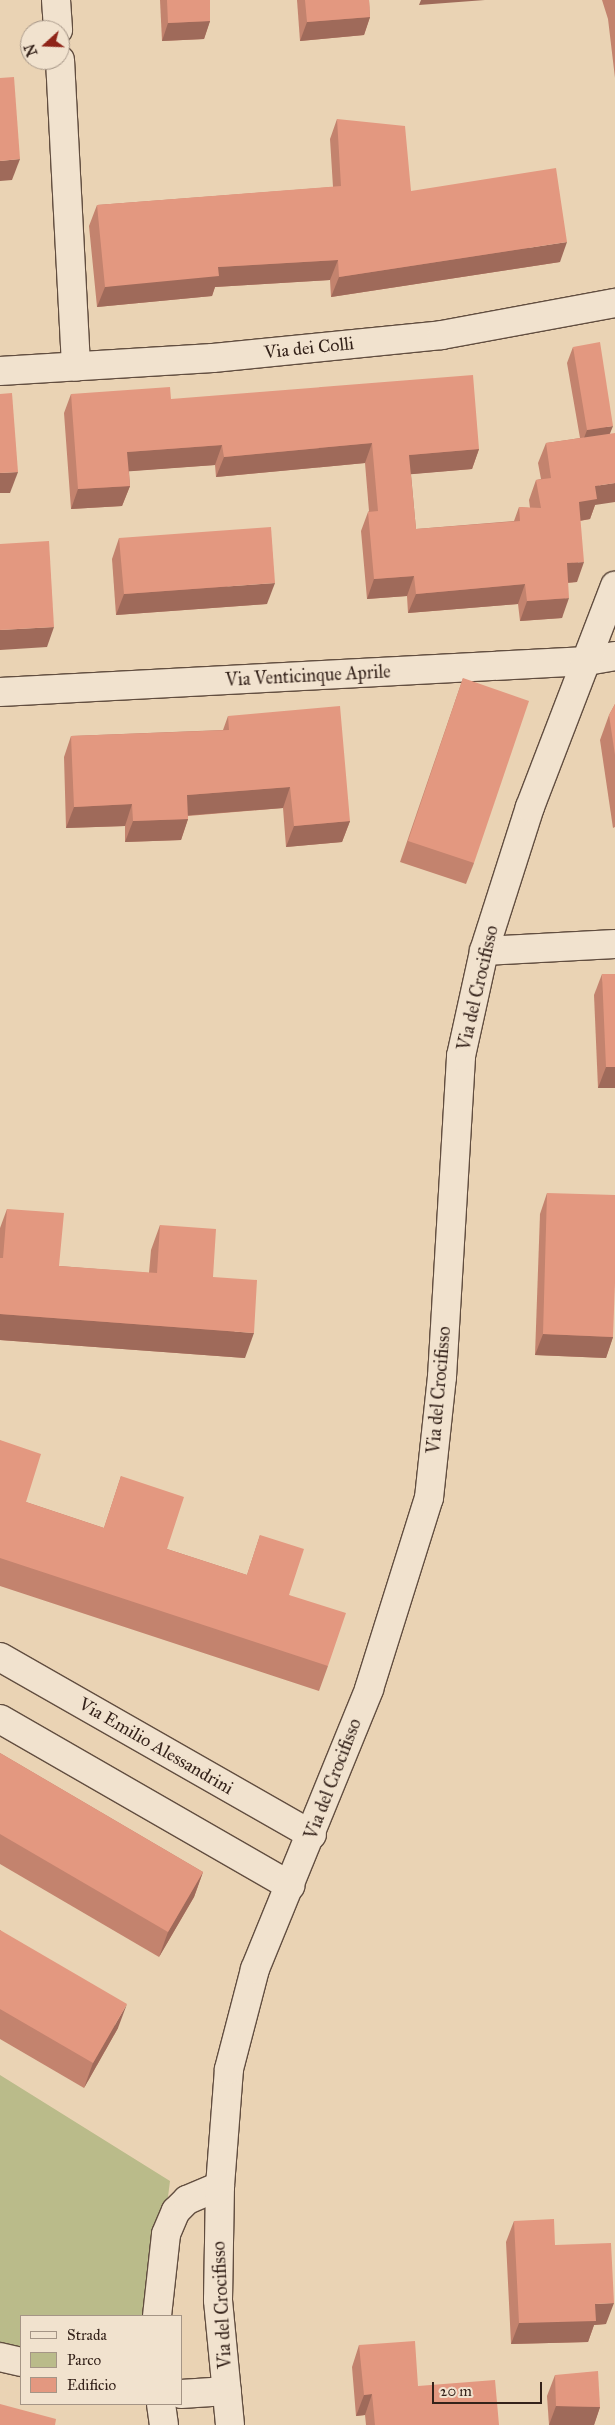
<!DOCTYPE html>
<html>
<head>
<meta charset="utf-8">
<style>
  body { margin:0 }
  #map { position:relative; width:615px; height:2425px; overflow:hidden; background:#ead3b4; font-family:"IM FELL Great Primer",serif }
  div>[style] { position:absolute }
  .green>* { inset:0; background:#babb8a }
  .roads { filter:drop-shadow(1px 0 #624e40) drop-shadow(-1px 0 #624e40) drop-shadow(0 1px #624e40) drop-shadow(0 -1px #624e40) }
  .minor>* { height:28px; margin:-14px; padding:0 14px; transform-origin:14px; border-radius:14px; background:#f1e2ce }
  .tertiary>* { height:28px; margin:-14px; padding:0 14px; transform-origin:14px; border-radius:14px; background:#f1e2ce }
  .wall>* { inset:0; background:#c3836e }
  .shaded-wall>* { inset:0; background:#9f6a5a }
  .building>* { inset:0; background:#e39880 }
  span { translate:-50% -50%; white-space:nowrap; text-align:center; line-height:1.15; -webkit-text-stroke:4px #f1e2ce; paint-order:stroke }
  .street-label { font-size:18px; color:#34221a }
  .legend { position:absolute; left:20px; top:2315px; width:162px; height:90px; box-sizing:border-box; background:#f1e2ce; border:1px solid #a59586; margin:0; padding:6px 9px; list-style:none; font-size:15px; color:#34221a }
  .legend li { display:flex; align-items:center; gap:10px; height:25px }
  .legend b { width:25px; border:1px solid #a59586 }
  .north { position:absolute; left:20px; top:20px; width:50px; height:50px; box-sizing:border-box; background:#f1e2ce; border:1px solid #a59586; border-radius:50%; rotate:250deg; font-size:14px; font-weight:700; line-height:20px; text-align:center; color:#34221a }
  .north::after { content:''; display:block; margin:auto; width:18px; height:22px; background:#8f2418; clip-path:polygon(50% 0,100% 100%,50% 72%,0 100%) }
  .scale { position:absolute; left:432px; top:2382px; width:110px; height:22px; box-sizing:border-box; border:2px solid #34221a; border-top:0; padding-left:6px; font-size:15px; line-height:18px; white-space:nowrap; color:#34221a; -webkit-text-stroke:4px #f1e2ce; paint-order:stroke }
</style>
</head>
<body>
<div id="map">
  <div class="green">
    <div style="clip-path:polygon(0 2075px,170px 2181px,153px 2316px,21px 2316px,21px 2353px,0 2348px)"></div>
  </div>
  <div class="roads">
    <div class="minor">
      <div style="left:56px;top:0;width:30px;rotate:86deg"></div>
      <div style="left:60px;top:60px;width:307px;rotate:87deg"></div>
      <div style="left:0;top:692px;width:588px;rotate:-3.02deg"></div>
      <div style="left:587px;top:661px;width:28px;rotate:-10deg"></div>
      <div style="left:484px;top:951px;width:131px;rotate:-3.1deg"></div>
      <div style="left:0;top:1657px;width:359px;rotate:29.7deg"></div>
      <div style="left:0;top:1719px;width:335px;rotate:29.9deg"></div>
      <div style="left:157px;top:2316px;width:82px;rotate:-83.7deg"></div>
      <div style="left:166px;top:2234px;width:25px;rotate:-67deg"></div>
      <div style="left:176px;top:2211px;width:16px;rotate:-45deg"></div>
      <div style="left:187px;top:2200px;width:36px;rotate:-23deg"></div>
      <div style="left:0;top:2357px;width:22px;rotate:13deg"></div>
      <div style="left:181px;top:2394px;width:46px;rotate:-3.7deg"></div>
      <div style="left:161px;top:2404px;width:21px;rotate:82deg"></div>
      <div style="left:230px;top:2425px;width:126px;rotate:-95.5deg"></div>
      <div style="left:218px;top:2300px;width:114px;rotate:-89deg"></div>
      <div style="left:220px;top:2186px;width:117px;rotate:-85.6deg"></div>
      <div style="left:229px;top:2069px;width:103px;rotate:-75.4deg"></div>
      <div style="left:255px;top:1969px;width:302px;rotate:-67.8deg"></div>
      <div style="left:369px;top:1689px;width:200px;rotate:-72.6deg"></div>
      <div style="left:429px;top:1498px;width:122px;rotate:-83.9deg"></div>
      <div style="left:442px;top:1377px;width:322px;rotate:-86.6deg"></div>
      <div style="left:461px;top:1056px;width:107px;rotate:-77.6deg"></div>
      <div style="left:484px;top:951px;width:151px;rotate:-72.3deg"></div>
      <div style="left:530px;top:807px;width:237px;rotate:-69deg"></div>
    </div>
    <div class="tertiary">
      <div style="left:0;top:371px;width:213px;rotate:-3.5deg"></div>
      <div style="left:213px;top:358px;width:230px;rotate:-5.7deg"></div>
      <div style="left:442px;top:335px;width:176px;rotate:-10.5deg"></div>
    </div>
  </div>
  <div class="wall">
    <div style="clip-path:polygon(160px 0,210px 0,210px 21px,204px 39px,162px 41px)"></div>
    <div style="clip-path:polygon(297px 0,369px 0,370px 17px,364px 35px,300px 41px)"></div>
    <div style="clip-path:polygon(602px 0,615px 0,615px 78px,608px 19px)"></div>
    <div style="clip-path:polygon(337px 119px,411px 191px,560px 262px,331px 297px,330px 280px,215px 287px,212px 296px,97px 307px,89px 226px,97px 205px,333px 187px,330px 139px)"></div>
    <div style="clip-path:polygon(573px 347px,610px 434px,595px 505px,590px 519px,580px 521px,577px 582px,568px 583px,562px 618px,520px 621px,518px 604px,408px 613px,407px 596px,367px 599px,361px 531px,368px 512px,369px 511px,365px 463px,216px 477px,215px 465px,129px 471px,130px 486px,122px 506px,71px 509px,64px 413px,71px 394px,171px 399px,479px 449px,472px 469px,411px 474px,416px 529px,514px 521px,519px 507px,530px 508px,529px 500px,536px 480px,541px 479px,538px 463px,546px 443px,580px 438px,567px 363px)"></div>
    <div style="clip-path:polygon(119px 538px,267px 604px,116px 615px,112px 559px)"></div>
    <div style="clip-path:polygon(463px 678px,474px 863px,466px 884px,400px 862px)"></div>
    <div style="clip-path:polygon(615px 704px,615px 827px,613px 828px,600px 740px,609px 715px)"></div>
    <div style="clip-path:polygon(228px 716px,350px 821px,342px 842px,286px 847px,283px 808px,188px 816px,188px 819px,181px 840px,125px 842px,125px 826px,66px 828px,64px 757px,71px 736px,223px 730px)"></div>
    <div style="clip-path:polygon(602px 974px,615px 1088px,598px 1088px,594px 995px)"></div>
    <div style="clip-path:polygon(547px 1193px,613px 1337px,606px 1358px,535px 1355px,540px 1214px)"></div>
    <div style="clip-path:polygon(7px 1209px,59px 1266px,149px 1273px,151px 1250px,160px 1225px,213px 1277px,245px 1358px,0 1340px,0 1228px)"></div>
    <div style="clip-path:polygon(0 1440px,26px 1502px,104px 1528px,121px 1476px,167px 1549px,247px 1575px,260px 1535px,289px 1595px,328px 1666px,319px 1691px,0 1586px)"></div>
    <div style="clip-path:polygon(0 1753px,203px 1872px,194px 1897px,159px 1957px,0 1864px)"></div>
    <div style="clip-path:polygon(0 1930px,118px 2028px,84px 2088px,0 2039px)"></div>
    <div style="clip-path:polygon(514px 2221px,606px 2324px,594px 2325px,588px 2342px,511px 2344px,506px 2242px)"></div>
    <div style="clip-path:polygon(359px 2345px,418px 2386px,499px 2425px,366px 2425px,365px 2415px,356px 2416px,352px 2367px)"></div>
    <div style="clip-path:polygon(555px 2375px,600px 2407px,594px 2425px,549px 2425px,547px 2396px)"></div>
  </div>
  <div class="shaded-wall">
    <div style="clip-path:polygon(421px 0,485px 0,419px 5px)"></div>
    <div style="clip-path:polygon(370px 17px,364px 35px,300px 41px,307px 22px)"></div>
    <div style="clip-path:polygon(210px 21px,204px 39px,162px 41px,168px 23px)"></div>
    <div style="clip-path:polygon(20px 159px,12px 180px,0 181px,0 161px)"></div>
    <div style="clip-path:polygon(567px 242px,560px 262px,331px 297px,339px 277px)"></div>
    <div style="clip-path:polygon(338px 260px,330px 280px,215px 287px,212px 296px,97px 307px,105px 287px,218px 267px)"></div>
    <div style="clip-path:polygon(613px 426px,607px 441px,581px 446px,587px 430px)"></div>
    <div style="clip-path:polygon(372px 443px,365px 463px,216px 477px,224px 457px)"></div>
    <div style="clip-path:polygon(222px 445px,215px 465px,120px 472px,127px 452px)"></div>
    <div style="clip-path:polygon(479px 449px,472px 469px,402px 475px,409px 455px)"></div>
    <div style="clip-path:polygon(18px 472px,10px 493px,0 493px,0 473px)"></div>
    <div style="clip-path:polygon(615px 483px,615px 502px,595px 505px,590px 519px,572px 522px,579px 502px,595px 486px)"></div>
    <div style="clip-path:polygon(130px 486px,122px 506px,71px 509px,78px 489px)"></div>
    <div style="clip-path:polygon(584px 562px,577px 582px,559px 583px,567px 563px)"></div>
    <div style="clip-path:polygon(414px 576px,407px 596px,367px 599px,374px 579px)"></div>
    <div style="clip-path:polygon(275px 583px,267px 604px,116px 615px,124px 594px)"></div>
    <div style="clip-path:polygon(525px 584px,518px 604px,408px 613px,416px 594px)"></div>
    <div style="clip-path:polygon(569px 598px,562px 618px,520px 621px,527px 601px)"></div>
    <div style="clip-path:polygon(54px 627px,47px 647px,0 650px,0 630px)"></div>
    <div style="clip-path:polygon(290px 787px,283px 808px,180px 816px,187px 795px)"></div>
    <div style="clip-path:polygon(132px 804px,125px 826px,66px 828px,74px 807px)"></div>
    <div style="clip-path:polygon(188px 819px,181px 840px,125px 842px,133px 821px)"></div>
    <div style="clip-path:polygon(350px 821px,342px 842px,286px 847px,294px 826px)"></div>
    <div style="clip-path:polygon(606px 1067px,615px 1067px,615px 1088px,598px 1088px)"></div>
    <div style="clip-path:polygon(0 1314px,254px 1333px,245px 1358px,0 1340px)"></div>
    <div style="clip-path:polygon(543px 1334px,613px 1337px,606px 1358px,535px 1355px)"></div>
    <div style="clip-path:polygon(203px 1872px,194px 1897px,159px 1957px,168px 1932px)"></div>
    <div style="clip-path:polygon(127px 2004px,118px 2028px,84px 2088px,93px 2063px)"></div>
    <div style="clip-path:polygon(614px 2303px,606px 2324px,594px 2325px,588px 2342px,511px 2344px,519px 2323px,595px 2304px)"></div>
    <div style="clip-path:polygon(372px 2394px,365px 2415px,356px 2416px,364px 2395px)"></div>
    <div style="clip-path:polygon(556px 2406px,600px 2407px,594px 2425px,549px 2425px)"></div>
  </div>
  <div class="building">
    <div style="clip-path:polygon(167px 0,210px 0,210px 21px,168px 23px)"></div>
    <div style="clip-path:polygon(305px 0,369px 0,370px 17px,307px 22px)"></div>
    <div style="clip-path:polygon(14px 77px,20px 159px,0 161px,0 78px)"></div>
    <div style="clip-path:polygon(337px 119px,405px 126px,411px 191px,556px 168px,567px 242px,339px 277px,338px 260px,218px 267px,219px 276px,105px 287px,97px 205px,341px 186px)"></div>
    <div style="clip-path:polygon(600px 342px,613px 426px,587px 430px,573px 347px)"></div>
    <div style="clip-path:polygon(473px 375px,479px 449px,409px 455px,416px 529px,520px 521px,519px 507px,541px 508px,536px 480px,551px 478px,546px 443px,615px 433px,615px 483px,595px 486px,597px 499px,579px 502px,584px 562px,567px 563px,569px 598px,527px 601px,525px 584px,416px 594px,414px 576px,374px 579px,368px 512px,378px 511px,372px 443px,224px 457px,222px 445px,127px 452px,130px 486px,78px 489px,71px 394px,170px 387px,171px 399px)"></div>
    <div style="clip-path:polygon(12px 393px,18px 472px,0 473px,0 394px)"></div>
    <div style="clip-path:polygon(271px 527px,275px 583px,124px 594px,119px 538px)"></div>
    <div style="clip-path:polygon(49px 541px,54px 627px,0 630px,0 544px)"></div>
    <div style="clip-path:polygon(463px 678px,529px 701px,474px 863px,408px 841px)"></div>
    <div style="clip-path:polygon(615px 704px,615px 755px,609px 715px)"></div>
    <div style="clip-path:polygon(340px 706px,350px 821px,294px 826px,290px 787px,187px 795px,188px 819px,133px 821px,132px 804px,74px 807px,71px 736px,229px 730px,228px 716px)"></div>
    <div style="clip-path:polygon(602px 974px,615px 974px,615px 1067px,606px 1067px)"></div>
    <div style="clip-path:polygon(547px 1193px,615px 1195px,615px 1283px,613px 1337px,543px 1334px)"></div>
    <div style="clip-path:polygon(7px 1209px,64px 1213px,59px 1266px,157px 1273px,160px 1225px,216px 1229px,213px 1277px,257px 1280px,254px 1333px,0 1314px,0 1258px,3px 1258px)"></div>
    <div style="clip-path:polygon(0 1440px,41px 1454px,26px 1502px,104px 1528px,121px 1476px,184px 1497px,167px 1549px,247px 1575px,260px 1535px,304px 1549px,289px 1595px,346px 1613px,328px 1666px,0 1558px)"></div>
    <div style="clip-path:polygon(0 1753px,203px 1872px,168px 1932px,0 1834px)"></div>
    <div style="clip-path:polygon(0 1930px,127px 2004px,93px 2063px,0 2009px)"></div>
    <div style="clip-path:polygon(554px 2219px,555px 2245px,611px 2243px,614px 2303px,595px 2304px,596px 2321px,519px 2323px,514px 2221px)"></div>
    <div style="clip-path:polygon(415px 2341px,418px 2386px,495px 2380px,499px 2425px,375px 2425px,372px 2394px,364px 2395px,359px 2345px)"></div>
    <div style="clip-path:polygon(598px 2371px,600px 2407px,556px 2406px,555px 2375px)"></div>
    <div style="clip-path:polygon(0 2404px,56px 2419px,55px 2425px,0 2425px)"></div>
  </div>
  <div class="street-label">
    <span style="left:309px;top:348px;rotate:-6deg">Via dei Colli</span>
    <span style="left:308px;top:676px;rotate:-3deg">Via Venticinque Aprile</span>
    <span style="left:478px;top:988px;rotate:-77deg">Via del Crocifisso</span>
    <span style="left:439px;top:1390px;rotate:-85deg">Via del Crocifisso</span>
    <span style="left:156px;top:1746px;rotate:30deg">Via Emilio Alessandrini</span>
    <span style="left:333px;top:1779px;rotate:-69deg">Via del Crocifisso</span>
    <span style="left:222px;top:2305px;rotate:-93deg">Via del Crocifisso</span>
  </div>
  <ul class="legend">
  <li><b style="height:6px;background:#f1e2ce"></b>Strada</li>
  <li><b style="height:14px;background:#babb8a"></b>Parco</li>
  <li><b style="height:14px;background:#e39880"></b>Edificio</li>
  </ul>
  <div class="north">N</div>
  <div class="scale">20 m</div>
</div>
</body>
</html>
